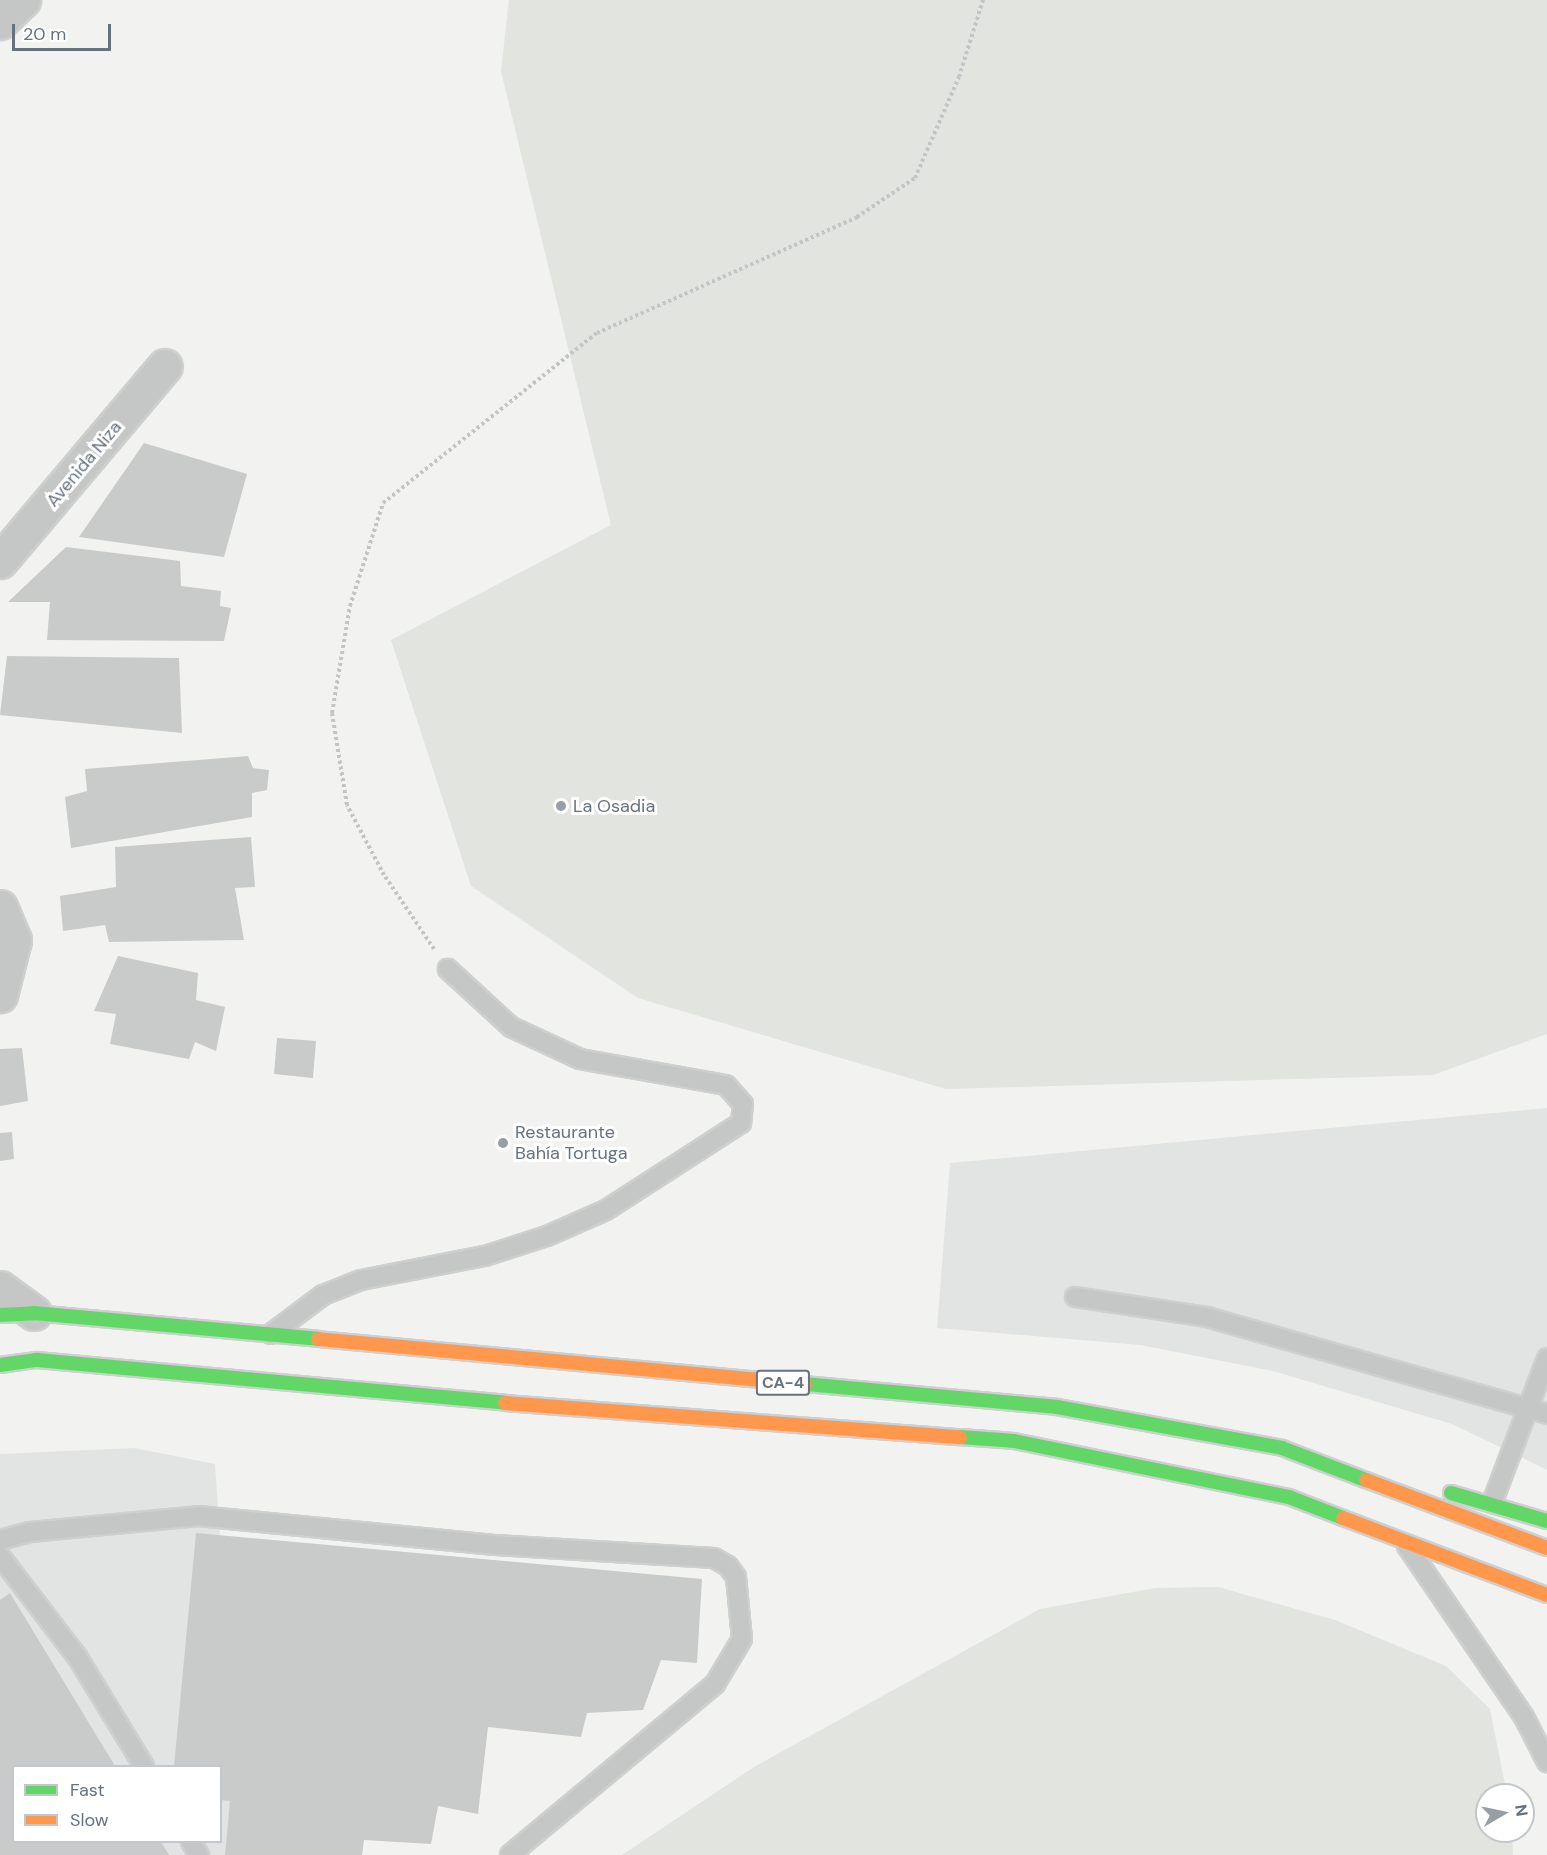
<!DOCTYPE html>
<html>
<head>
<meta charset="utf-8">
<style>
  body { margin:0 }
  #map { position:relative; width:1547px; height:1855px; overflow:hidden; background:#f2f2f1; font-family:"DM Sans",sans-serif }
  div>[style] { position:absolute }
  .built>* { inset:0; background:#e2e4e4 }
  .green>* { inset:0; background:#e1e4df }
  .building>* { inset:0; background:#c9caca }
  .path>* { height:4px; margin-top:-2px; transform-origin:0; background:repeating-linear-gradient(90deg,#c3c4c5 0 3px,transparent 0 6px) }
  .roads { filter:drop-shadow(2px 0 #cecfcf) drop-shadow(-2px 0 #cecfcf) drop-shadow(0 2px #cecfcf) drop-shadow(0 -2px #cecfcf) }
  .lane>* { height:18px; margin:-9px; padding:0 9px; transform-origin:9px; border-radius:9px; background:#c5c7c7 }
  .street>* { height:33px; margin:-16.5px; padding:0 16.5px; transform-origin:16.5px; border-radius:16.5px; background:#c5c7c7 }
  .fast>* { height:14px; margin:-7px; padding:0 7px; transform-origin:7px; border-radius:7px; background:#63d668 }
  .slow>* { height:14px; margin:-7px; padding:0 7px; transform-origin:7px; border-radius:7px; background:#ff974d }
  .dots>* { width:16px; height:16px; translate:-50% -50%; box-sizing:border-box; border:3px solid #fff; border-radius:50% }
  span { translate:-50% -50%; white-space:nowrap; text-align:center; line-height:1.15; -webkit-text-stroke:6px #fff; paint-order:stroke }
  .shield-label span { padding:2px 4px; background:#fff; border:2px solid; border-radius:4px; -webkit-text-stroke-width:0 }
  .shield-label { font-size:16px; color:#66737e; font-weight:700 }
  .street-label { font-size:18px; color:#66737e }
  .poi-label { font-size:18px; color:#66737e }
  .left { translate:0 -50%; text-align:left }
  .legend { position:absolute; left:12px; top:1765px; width:210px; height:78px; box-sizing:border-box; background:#fff; border:2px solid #c2c7cb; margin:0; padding:8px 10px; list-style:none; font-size:18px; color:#66737e }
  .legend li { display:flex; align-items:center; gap:12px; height:30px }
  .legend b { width:30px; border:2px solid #c2c7cb }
  .north { position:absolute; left:1475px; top:1783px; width:60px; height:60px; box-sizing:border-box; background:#fff; border:2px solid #c2c7cb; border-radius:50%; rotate:81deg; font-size:16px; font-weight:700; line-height:24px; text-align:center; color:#66737e }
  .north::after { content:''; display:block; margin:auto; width:21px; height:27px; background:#979fa6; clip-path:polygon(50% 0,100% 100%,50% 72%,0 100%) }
  .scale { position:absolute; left:12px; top:24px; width:99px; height:27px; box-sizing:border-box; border:3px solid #66737e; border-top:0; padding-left:8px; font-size:18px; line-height:21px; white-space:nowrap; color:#66737e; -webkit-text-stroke:4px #fff; paint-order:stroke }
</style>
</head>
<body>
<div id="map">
  <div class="built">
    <div style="clip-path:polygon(1547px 1108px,1547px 1470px,1452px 1424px,1273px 1371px,1140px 1345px,937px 1328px,950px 1163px)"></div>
    <div style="clip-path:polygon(evenodd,134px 1448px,215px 1464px,242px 1855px,0 1855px,0 1454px,134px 1448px,14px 1766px,220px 1766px,220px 1842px,14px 1842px,14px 1766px)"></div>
  </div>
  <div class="green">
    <div style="clip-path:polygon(509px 0,1547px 0,1547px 1034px,1433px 1075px,946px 1089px,638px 998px,471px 886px,391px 640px,611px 525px,501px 71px)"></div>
    <div style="clip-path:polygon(1218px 1587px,1335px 1620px,1446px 1666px,1490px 1709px,1507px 1795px,1487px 1795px,1487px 1831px,1512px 1831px,1513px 1855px,622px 1855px,754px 1767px,1040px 1609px,1155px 1588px)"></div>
  </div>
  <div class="building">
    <div style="clip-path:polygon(144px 443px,247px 474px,224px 557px,79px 537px)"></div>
    <div style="clip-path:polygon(66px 547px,180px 561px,181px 586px,221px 591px,220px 606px,231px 608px,224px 641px,47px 640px,50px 602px,8px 602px)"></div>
    <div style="clip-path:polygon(7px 656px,179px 658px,182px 733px,0 715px)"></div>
    <div style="clip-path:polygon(248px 756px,253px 768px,269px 770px,267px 790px,252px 793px,252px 817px,71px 848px,65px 797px,87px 791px,85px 769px)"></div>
    <div style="clip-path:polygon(251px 837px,255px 887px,235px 888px,244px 940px,109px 942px,105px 925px,63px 931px,60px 896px,116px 887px,115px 847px)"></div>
    <div style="clip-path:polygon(118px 956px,198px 973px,196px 1000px,225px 1007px,216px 1051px,195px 1042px,189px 1059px,110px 1044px,116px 1014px,94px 1011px)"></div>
    <div style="clip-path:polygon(277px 1038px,316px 1041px,313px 1078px,274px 1074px)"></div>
    <div style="clip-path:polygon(22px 1048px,28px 1101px,0 1106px,0 1049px)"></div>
    <div style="clip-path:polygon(12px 1132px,14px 1159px,0 1161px,0 1133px)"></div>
    <div style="clip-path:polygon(196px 1533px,702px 1579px,697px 1663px,661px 1660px,643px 1710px,587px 1713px,581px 1737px,488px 1727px,478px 1814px,438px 1806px,431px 1844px,364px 1840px,362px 1855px,225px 1855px,230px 1801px,220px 1800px,220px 1766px,174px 1766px)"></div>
    <div style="clip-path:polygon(10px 1593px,115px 1766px,14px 1766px,14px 1842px,161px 1842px,169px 1855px,0 1855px,0 1600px)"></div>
  </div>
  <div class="path">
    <div style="left:434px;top:949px;width:89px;rotate:-124deg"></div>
    <div style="left:384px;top:875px;width:79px;rotate:-117.9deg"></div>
    <div style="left:347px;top:805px;width:93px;rotate:-99.3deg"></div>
    <div style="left:332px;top:713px;width:109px;rotate:-80.5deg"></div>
    <div style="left:350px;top:606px;width:108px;rotate:-72.2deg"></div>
    <div style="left:383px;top:503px;width:273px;rotate:-38.5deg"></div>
    <div style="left:597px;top:333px;width:285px;rotate:-24deg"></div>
    <div style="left:857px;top:217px;width:70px;rotate:-33.9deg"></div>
    <div style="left:915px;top:178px;width:110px;rotate:-66.5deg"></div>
    <div style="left:959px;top:77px;width:81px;rotate:-72.7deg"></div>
  </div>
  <div class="roads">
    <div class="lane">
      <div style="left:1075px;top:1297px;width:134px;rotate:8.6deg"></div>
      <div style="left:1207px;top:1317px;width:354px;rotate:15.9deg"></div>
      <div style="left:271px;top:1334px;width:65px;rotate:-36.9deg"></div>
      <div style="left:323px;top:1295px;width:41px;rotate:-21.5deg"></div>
      <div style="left:361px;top:1280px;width:126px;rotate:-11deg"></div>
      <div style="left:485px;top:1256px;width:65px;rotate:-17.9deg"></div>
      <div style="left:547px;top:1236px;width:64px;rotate:-23.8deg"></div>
      <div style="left:606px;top:1210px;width:161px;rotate:-32.8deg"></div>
      <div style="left:741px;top:1123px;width:19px;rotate:-84deg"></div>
      <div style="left:743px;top:1104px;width:25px;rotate:-132deg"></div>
      <div style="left:726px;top:1085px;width:148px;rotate:-169.9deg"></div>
      <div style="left:580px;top:1059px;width:76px;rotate:-155.1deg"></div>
      <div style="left:511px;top:1027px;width:86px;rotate:-137.4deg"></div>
      <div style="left:1492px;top:1503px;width:155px;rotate:-69.2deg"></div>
      <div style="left:0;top:1540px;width:31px;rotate:-15deg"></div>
      <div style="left:30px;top:1532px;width:169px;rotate:-5.4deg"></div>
      <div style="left:198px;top:1516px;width:298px;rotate:5.6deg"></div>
      <div style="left:495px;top:1545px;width:219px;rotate:3.4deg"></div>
      <div style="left:714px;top:1558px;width:16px;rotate:30deg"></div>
      <div style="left:728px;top:1566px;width:14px;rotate:54deg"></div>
      <div style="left:736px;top:1577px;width:62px;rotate:84.5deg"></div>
      <div style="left:742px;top:1639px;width:52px;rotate:121deg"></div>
      <div style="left:715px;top:1684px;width:267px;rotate:140.2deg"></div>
      <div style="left:1407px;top:1546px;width:207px;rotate:55.6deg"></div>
      <div style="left:1524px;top:1717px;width:51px;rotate:62.9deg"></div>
      <div style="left:0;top:1556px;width:128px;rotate:52.6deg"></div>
      <div style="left:78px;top:1658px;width:127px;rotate:58.6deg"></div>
      <div style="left:191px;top:1842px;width:15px;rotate:58deg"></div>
    </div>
    <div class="street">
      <div style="left:0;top:22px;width:32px;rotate:-44deg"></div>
      <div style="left:0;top:561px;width:255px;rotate:-49.8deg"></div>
      <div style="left:0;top:907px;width:36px;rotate:67deg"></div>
      <div style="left:14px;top:940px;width:57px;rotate:104.3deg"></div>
      <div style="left:0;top:1288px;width:42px;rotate:36.3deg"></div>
    </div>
    <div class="fast">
      <div style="left:0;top:1315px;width:34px;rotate:-3deg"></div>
      <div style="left:34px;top:1313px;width:285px;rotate:5.2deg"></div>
      <div style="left:0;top:1365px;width:37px;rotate:-8deg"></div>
      <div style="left:37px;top:1360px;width:470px;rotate:5.2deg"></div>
      <div style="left:805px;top:1384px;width:253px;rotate:5.2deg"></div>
      <div style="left:1057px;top:1407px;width:229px;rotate:10.3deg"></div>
      <div style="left:1282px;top:1448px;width:90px;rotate:20.9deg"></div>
      <div style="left:960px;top:1437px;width:54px;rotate:4.2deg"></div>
      <div style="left:1014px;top:1441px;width:281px;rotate:11.5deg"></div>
      <div style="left:1289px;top:1497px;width:58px;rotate:21.3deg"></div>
      <div style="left:1451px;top:1493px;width:100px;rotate:16.3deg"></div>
    </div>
    <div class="slow">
      <div style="left:318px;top:1339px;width:489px;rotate:5.3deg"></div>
      <div style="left:505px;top:1403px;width:456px;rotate:4.3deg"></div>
      <div style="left:1366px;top:1480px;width:193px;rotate:20.6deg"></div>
      <div style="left:1343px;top:1518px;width:218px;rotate:20.7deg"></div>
    </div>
  </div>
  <div class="dots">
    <div style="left:561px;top:806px;background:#979fa6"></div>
    <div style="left:503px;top:1143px;background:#979fa6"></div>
  </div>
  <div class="shield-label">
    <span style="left:783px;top:1383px">CA-4</span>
  </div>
  <div class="street-label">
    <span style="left:84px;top:464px;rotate:-50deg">Avenida Niza</span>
  </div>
  <div class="poi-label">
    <span class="left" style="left:573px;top:806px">La Osadia</span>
    <span class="left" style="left:515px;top:1143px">Restaurante<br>Bahía Tortuga</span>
  </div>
  <ul class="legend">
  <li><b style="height:8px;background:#63d668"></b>Fast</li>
  <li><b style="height:8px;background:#ff974d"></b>Slow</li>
  </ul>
  <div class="north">N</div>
  <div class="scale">20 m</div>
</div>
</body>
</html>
